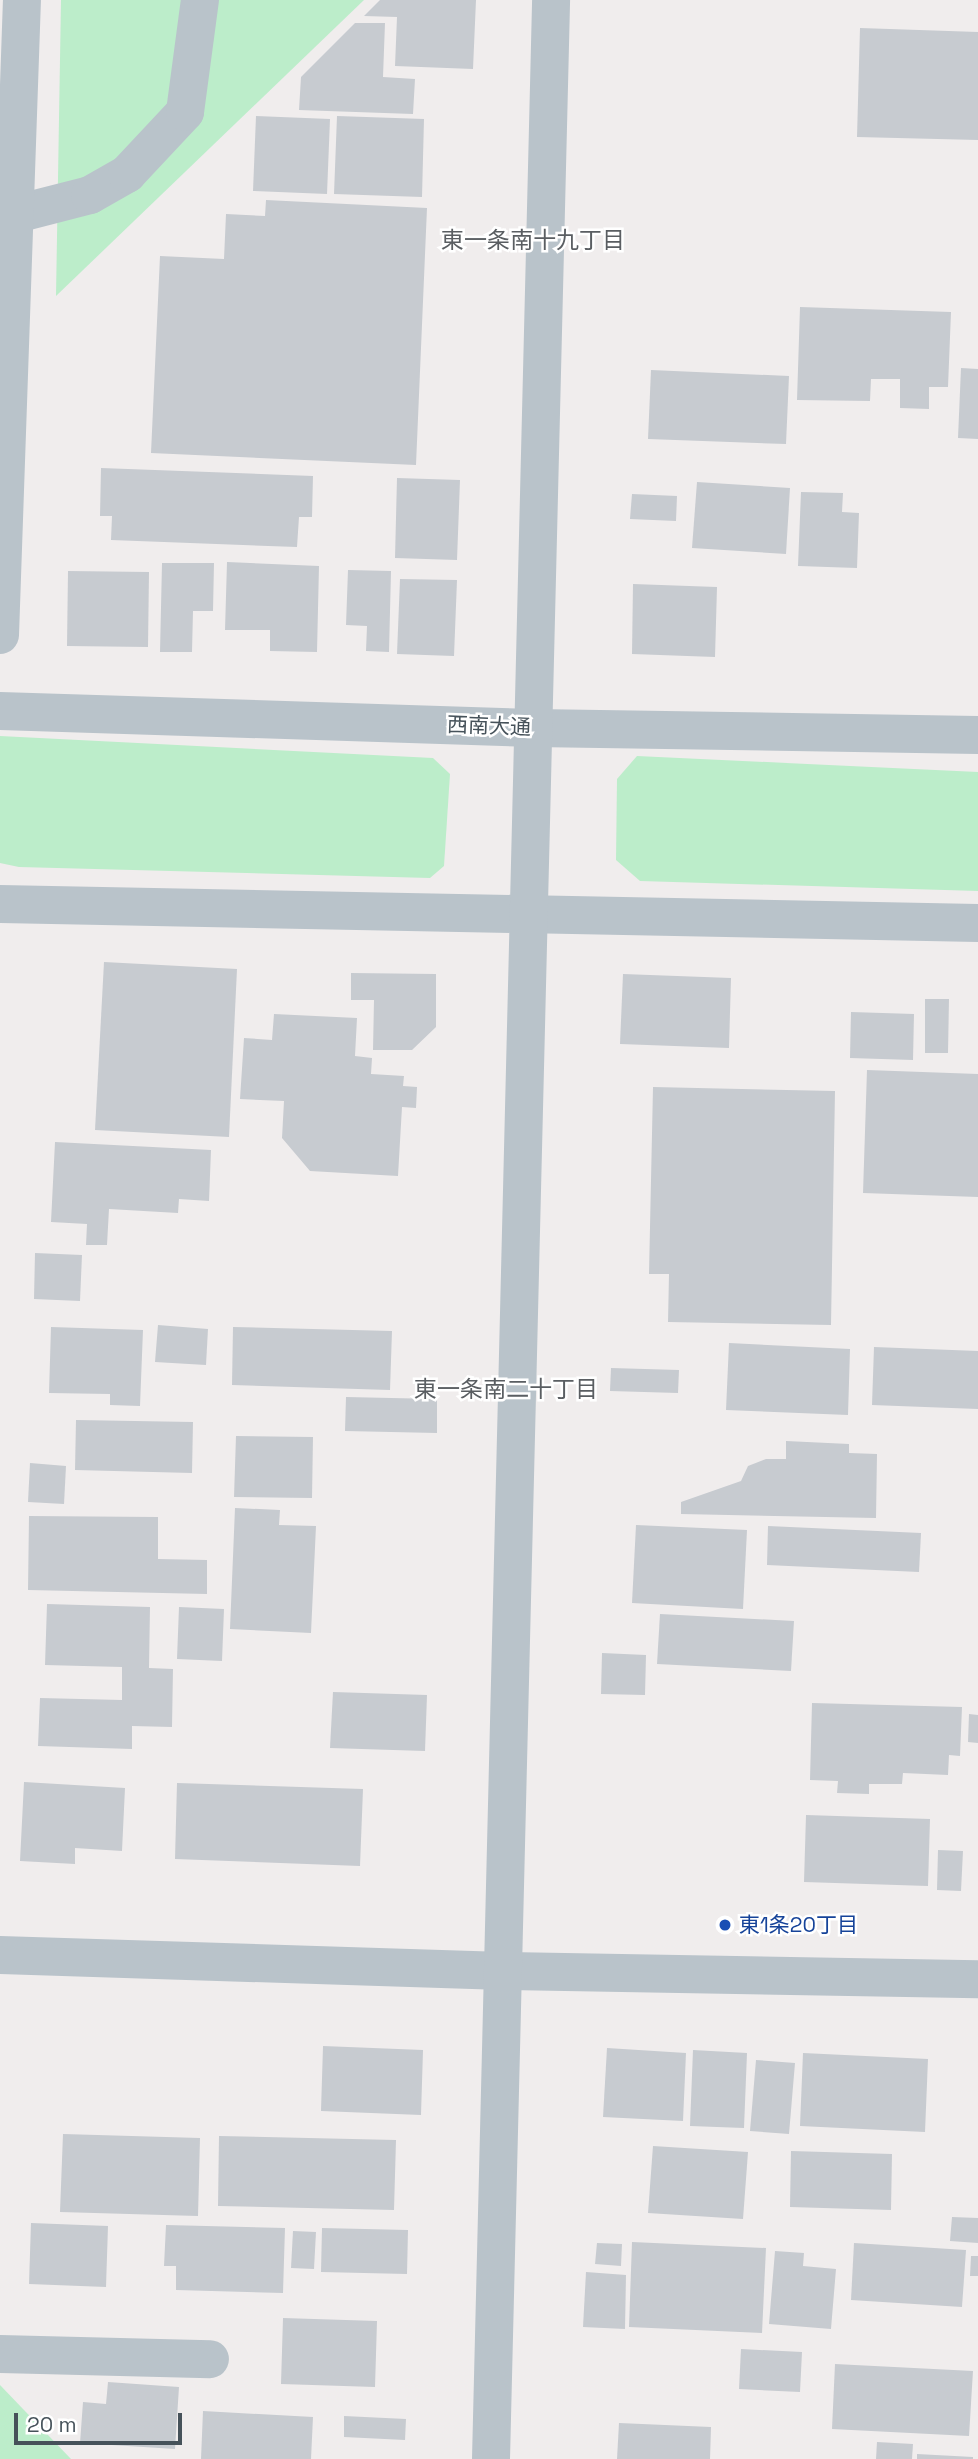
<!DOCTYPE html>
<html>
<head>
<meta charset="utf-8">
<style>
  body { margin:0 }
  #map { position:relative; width:978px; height:2459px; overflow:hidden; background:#f0eded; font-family:"Space Grotesk","Noto Sans JP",sans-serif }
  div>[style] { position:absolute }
  .green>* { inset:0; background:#bcedca }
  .building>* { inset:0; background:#c7cbd0 }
  .minor>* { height:38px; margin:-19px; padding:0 19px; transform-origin:19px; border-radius:19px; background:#b9c3ca }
  .dots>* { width:19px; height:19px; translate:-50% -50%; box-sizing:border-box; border:4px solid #fff; border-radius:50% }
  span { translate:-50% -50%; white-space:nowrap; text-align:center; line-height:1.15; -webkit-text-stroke:5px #fff; paint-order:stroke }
  .street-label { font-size:21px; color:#46525a }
  .transit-label { font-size:21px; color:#164399 }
  .left { translate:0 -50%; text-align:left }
  .neighbourhood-label { font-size:23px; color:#5a5e62 }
  .scale { position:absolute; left:14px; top:2413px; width:168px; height:32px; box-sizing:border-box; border:4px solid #46525a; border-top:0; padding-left:9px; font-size:21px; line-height:24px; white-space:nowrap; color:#46525a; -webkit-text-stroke:5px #fff; paint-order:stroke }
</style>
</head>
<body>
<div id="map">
  <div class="green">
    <div style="clip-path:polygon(61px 0,364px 0,56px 296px)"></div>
    <div style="clip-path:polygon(0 736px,433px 758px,450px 774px,444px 866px,430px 878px,19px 867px,0 863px)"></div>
    <div style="clip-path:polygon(637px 756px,978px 772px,978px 891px,640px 881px,616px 860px,617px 779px)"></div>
    <div style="clip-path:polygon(0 2385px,71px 2459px,0 2459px)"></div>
  </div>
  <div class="building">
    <div style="clip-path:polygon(380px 0,476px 0,473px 69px,395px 66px,397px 17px,364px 16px)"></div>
    <div style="clip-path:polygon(355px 23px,385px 23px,383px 77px,415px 79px,413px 114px,299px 110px,301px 77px)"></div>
    <div style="clip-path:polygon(860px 28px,978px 32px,978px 140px,857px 137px)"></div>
    <div style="clip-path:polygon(256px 116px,330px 119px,327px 194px,253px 191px)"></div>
    <div style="clip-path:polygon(337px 116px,424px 119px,422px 197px,334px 194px)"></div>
    <div style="clip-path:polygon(266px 200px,427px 208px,416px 465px,151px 453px,160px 256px,224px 259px,226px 214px,265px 216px)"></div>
    <div style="clip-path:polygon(800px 307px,951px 312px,948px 387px,929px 387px,929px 409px,900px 408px,900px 379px,871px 379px,870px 401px,797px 400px)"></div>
    <div style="clip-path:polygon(961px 368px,978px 369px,978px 439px,958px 438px)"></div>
    <div style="clip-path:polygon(651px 370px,789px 376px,786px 444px,648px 439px)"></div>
    <div style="clip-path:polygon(101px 468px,313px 476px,312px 517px,299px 517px,297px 547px,111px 540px,112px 516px,100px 516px)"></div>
    <div style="clip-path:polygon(397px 478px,460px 480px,457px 560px,395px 558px)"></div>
    <div style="clip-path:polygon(697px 482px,790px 488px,786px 554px,692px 548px)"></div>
    <div style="clip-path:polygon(801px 492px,843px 493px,842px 512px,859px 513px,857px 568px,798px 566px)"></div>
    <div style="clip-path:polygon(632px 494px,677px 496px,676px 521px,630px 519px)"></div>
    <div style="clip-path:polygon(227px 562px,319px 566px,317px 652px,270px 651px,270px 630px,225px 630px)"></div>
    <div style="clip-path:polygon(162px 563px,214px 563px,213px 611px,193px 611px,192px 652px,160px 652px)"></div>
    <div style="clip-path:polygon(348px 570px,391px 571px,389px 652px,366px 651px,367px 626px,346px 625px)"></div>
    <div style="clip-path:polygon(68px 571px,149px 572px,148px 647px,67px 646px)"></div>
    <div style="clip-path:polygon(400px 579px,457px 580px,454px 656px,397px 654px)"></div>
    <div style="clip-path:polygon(633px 584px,717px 587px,715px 657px,632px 654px)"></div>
    <div style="clip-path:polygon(104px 962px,237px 969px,229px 1137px,95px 1130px)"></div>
    <div style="clip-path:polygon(351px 973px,436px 974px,436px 1027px,412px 1050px,373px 1050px,374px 1000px,351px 1000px)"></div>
    <div style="clip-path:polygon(623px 974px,731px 978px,729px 1048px,620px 1044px)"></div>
    <div style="clip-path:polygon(925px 999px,949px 999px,948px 1053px,925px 1053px)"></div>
    <div style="clip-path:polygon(851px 1012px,914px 1014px,913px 1060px,850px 1058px)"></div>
    <div style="clip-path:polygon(274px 1014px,357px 1018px,355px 1056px,372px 1058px,371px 1074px,404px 1076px,403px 1086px,417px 1087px,416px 1108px,402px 1107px,398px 1176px,310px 1171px,282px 1138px,284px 1101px,240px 1099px,244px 1038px,272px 1040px)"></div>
    <div style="clip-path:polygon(867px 1070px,978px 1074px,978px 1197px,863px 1193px)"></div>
    <div style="clip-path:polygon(653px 1087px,835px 1091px,831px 1325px,668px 1322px,669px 1274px,649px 1274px)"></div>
    <div style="clip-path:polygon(55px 1142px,211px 1150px,209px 1201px,179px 1199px,178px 1213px,109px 1209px,107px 1245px,86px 1245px,87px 1224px,51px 1222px)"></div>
    <div style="clip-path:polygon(35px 1253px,82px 1255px,80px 1301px,34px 1299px)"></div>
    <div style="clip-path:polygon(158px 1325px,208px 1329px,206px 1365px,155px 1362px)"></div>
    <div style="clip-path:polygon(51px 1327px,143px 1330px,140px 1406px,110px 1405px,110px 1394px,49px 1393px)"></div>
    <div style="clip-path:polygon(233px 1327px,392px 1331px,390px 1390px,232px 1385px)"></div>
    <div style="clip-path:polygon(729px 1343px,850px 1349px,848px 1415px,726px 1410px)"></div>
    <div style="clip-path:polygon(874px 1347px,978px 1351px,978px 1409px,872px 1405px)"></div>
    <div style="clip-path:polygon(611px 1368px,679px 1370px,678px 1393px,610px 1391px)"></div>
    <div style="clip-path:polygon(346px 1397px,437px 1399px,437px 1433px,345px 1431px)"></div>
    <div style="clip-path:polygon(76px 1420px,193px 1422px,192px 1473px,75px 1470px)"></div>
    <div style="clip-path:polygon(236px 1436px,313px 1437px,312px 1498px,234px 1497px)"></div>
    <div style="clip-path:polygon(786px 1441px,849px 1444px,849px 1453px,877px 1454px,876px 1518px,681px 1514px,681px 1502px,741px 1481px,748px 1466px,766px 1459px,786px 1459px)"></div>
    <div style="clip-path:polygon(30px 1463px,66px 1466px,64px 1504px,28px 1502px)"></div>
    <div style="clip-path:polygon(235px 1508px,280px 1510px,279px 1525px,316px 1526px,311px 1633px,230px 1629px)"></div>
    <div style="clip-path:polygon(29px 1516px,158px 1517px,158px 1559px,207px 1560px,207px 1594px,28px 1590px)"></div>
    <div style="clip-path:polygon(636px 1525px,747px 1530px,743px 1609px,632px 1603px)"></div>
    <div style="clip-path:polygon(768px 1526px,921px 1533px,919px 1572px,767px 1565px)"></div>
    <div style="clip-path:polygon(47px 1604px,150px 1607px,149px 1668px,173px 1669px,172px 1727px,132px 1726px,132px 1749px,38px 1746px,40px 1698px,122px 1700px,122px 1667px,45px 1665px)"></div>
    <div style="clip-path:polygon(179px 1607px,224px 1609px,222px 1661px,177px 1659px)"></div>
    <div style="clip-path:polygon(660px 1614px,794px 1621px,791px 1671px,657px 1664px)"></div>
    <div style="clip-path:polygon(602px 1653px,646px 1655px,645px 1695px,601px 1694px)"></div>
    <div style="clip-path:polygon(333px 1692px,427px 1695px,425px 1751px,330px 1748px)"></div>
    <div style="clip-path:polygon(812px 1703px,962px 1707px,960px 1756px,949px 1755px,948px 1775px,903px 1773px,902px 1784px,869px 1784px,869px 1794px,837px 1793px,838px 1781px,810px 1780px)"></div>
    <div style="clip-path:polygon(969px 1714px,978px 1715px,978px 1743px,968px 1742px)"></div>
    <div style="clip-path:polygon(24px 1782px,125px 1788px,122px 1851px,75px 1848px,75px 1864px,20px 1861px)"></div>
    <div style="clip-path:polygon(177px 1783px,363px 1789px,360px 1866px,175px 1859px)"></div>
    <div style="clip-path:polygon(806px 1815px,930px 1819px,928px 1886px,804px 1882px)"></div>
    <div style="clip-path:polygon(938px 1850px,963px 1851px,961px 1891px,937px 1890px)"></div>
    <div style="clip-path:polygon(323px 2046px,423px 2050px,421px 2115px,321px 2111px)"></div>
    <div style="clip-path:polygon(607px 2048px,686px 2053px,683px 2121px,603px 2117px)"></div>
    <div style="clip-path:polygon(693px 2050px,747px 2053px,744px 2128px,690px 2126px)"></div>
    <div style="clip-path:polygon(803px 2053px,928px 2059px,925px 2132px,800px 2126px)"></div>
    <div style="clip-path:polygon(756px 2060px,795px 2063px,789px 2134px,750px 2131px)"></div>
    <div style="clip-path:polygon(63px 2134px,200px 2138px,198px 2216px,60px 2212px)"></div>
    <div style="clip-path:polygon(219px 2136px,396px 2140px,394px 2210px,218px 2206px)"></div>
    <div style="clip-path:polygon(653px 2146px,748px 2152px,743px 2219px,648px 2213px)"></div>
    <div style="clip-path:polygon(791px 2151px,892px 2154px,891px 2210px,790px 2207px)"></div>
    <div style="clip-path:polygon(952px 2217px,978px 2218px,978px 2243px,950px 2241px)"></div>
    <div style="clip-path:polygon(31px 2223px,108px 2226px,106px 2287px,29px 2284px)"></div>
    <div style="clip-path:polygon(166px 2225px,285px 2228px,283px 2293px,176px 2290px,176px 2266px,164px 2266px)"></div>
    <div style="clip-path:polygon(322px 2228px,408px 2230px,407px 2274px,321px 2272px)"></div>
    <div style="clip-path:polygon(293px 2231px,316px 2232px,314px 2269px,291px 2268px)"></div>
    <div style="clip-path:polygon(632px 2242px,766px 2248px,762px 2333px,629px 2327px)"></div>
    <div style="clip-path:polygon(597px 2243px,622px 2244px,621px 2266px,595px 2264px)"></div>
    <div style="clip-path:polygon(854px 2243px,966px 2250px,962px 2307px,851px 2300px)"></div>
    <div style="clip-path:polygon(775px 2251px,804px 2253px,803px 2266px,836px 2269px,831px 2329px,769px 2324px)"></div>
    <div style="clip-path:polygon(971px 2256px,978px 2256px,978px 2276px,970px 2276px)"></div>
    <div style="clip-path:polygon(586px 2272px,626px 2275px,625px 2329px,583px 2327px)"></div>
    <div style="clip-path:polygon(283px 2318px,377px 2321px,375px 2387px,281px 2384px)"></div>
    <div style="clip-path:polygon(741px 2349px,802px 2352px,800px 2392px,739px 2389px)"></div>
    <div style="clip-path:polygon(835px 2364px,973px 2371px,969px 2436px,832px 2429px)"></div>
    <div style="clip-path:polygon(108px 2382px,179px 2387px,175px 2449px,80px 2443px,83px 2402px,106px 2404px)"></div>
    <div style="clip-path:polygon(203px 2411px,313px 2417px,311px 2459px,201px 2459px)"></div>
    <div style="clip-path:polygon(344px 2416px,406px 2419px,405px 2440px,344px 2437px)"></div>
    <div style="clip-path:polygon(619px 2423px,711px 2427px,710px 2459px,617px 2459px)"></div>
    <div style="clip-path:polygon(877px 2442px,913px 2444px,912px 2459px,876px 2459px)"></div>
    <div style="clip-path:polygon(917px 2454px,973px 2457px,973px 2459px,917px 2459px)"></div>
  </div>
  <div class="minor">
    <div style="left:0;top:214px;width:16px"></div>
    <div style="left:16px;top:214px;width:76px;rotate:-14.4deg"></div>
    <div style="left:90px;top:195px;width:43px;rotate:-29.6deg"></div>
    <div style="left:127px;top:174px;width:85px;rotate:-46.9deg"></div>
    <div style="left:185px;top:112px;width:113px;rotate:-82.4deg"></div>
    <div style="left:0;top:635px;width:635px;rotate:-88.02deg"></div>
    <div style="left:0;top:711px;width:534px;rotate:1.82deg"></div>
    <div style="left:534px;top:728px;width:444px;rotate:0.9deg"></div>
    <div style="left:0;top:904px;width:978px;rotate:1.11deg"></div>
    <div style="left:0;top:1955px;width:504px;rotate:1.82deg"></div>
    <div style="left:504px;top:1971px;width:474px;rotate:1deg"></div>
    <div style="left:0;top:2354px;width:210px;rotate:1.4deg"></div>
    <div style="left:491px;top:2459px;width:2460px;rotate:-88.6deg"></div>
  </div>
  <div class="dots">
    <div style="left:725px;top:1925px;background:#1a4fb4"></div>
  </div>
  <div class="street-label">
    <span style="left:489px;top:726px;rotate:2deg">西南大通</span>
  </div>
  <div class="transit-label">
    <span class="left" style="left:739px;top:1925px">東1条20丁目</span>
  </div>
  <div class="neighbourhood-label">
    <span style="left:533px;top:240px">東一条南十九丁目</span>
    <span style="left:506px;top:1389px">東一条南二十丁目</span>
  </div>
  <div class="scale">20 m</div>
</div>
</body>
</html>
